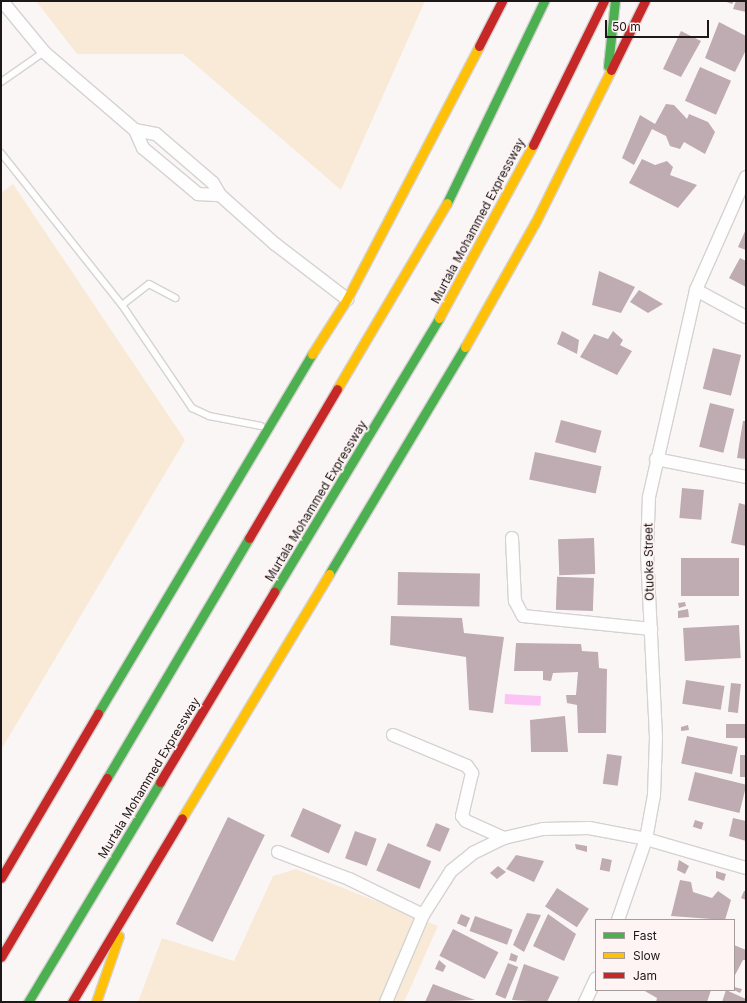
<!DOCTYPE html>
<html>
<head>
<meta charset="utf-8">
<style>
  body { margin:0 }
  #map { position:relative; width:747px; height:1003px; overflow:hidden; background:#fbf6f6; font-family:Inter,sans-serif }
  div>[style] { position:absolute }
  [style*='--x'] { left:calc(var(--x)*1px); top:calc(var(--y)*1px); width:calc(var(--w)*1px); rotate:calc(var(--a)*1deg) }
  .green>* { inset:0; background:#f8ead7 }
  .water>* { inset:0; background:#fcc3f5; transform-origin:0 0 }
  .building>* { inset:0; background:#bfabb2; transform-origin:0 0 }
  .roads { filter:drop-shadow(1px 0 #d6d2d2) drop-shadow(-1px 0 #d6d2d2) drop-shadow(0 1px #d6d2d2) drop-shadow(0 -1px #d6d2d2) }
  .lane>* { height:6px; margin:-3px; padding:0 3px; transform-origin:3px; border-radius:3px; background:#fefefe }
  .street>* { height:12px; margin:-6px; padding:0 6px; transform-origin:6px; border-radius:6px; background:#fefefe }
  .fast>* { height:9px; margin:-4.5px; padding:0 4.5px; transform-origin:4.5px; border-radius:4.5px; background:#4caf50 }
  .slow>* { height:9px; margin:-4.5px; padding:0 4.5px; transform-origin:4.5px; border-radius:4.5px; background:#ffc107 }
  .jam>* { height:9px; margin:-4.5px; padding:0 4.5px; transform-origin:4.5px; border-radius:4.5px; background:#c62828 }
  span { translate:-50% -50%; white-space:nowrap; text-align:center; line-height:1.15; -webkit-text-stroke:3.5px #fef4f3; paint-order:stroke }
  .street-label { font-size:12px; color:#1c1818 }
  .frame { position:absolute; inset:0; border:2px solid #1c1818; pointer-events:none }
  .legend { position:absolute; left:595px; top:919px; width:140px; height:72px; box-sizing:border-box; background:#fef4f3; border:1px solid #a49c9b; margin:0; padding:5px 7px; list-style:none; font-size:12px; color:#1c1818 }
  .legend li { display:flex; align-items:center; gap:8px; height:20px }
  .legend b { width:20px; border:1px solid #a49c9b }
  .scale { position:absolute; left:605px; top:20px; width:104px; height:18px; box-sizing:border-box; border:2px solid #1c1818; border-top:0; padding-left:5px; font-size:12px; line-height:14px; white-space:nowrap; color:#1c1818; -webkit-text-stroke:3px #fef4f3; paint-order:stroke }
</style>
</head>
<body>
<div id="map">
  <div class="green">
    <i style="clip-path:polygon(36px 1px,425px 1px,341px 190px,183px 54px,77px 54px)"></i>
    <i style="clip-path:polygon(13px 184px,185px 440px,1px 750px,1px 193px)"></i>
    <i style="clip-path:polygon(296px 869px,438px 926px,404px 1002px,138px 1002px,162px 938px,234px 961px,273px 876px)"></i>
  </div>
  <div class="water">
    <i style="left:505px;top:694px;width:36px;height:10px;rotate:3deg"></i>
  </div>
  <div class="building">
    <i style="clip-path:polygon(724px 1px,734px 1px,732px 4px)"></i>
    <i style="clip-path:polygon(736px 1px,746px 1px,746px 12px,733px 9px)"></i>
    <i style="clip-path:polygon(719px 22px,746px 36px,746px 50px,735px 72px,705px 58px)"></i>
    <i style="clip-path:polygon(681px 31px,701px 41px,681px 77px,663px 69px)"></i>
    <i style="left:700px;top:67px;width:34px;height:37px;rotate:24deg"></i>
    <i style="clip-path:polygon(666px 104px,674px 105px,687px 119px,689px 114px,708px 122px,715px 132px,705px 154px,684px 142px,680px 149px,670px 146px,666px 136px,652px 129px,634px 165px,622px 158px,640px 115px,655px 124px)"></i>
    <i style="clip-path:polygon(642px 159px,655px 165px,667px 161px,673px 167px,670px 175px,697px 185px,678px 208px,629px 183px)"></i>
    <i style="clip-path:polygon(746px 229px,746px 250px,738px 247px)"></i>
    <i style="clip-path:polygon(740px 258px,746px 261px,746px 287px,729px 278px)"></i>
    <i style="clip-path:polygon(599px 271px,635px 287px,621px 313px,592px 305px)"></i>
    <i style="clip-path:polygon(639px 290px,663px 304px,648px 313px,630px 302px)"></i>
    <i style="clip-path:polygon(562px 331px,579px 340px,577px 354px,557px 344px)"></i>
    <i style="clip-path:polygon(613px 331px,623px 340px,620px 345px,632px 351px,617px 375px,580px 357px,594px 334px,608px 339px)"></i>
    <i style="left:713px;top:348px;width:29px;height:42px;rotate:14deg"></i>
    <i style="left:710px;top:403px;width:25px;height:45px;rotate:14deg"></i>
    <i style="left:561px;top:420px;width:42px;height:23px;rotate:15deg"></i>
    <i style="clip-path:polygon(743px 421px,746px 421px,746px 459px,737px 458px)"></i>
    <i style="left:535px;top:452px;width:68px;height:28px;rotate:12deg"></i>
    <i style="left:682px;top:488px;width:22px;height:30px;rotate:5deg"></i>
    <i style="clip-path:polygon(739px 503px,746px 505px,746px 546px,731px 543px)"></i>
    <i style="left:594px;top:538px;width:36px;height:36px;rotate:88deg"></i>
    <i style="left:739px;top:558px;width:38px;height:58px;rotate:90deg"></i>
    <i style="left:398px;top:572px;width:82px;height:33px;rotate:1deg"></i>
    <i style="left:594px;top:578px;width:33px;height:37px;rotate:92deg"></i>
    <i style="clip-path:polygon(685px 602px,686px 606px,679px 608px,678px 603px)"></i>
    <i style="clip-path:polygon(688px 609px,689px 617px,678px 618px,678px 611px)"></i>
    <i style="clip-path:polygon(391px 616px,462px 618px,464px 633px,504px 637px,493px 713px,469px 710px,466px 657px,390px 645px)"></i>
    <i style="left:739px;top:625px;width:33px;height:56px;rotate:87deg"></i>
    <i style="clip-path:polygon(516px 643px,581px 644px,582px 651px,598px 652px,599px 668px,607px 669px,606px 733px,578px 733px,577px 705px,567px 703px,566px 695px,576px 695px,578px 672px,553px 673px,551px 681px,543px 680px,543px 671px,514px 671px)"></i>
    <i style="left:686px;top:680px;width:39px;height:24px;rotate:9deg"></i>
    <i style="left:731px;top:683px;width:10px;height:29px;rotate:6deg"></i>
    <i style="clip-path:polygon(565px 716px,568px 752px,531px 752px,530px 720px)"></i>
    <i style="left:746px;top:724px;width:14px;height:20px;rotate:90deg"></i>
    <i style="clip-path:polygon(688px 725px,689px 730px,681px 731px,681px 727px)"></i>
    <i style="left:687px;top:736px;width:52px;height:28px;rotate:12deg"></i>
    <i style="left:607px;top:754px;width:15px;height:30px;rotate:8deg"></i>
    <i style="left:740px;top:755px;width:6px;height:22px"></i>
    <i style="left:695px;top:772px;width:53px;height:29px;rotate:14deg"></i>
    <i style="left:303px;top:808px;width:42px;height:31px;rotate:24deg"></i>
    <i style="left:228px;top:817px;width:41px;height:119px;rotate:26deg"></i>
    <i style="clip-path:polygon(733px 818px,746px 821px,746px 841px,729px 836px)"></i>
    <i style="left:695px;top:820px;width:9px;height:7px;rotate:18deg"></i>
    <i style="left:436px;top:823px;width:15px;height:25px;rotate:23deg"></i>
    <i style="left:355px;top:831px;width:23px;height:29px;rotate:20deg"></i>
    <i style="left:388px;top:843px;width:47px;height:30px;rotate:23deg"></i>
    <i style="clip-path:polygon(575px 844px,587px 846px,587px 852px,576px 849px)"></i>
    <i style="clip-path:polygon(516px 855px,544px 861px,534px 882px,506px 869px)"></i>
    <i style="left:602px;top:858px;width:10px;height:12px;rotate:11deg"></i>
    <i style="clip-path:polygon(679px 860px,689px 866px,685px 874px,677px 870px)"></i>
    <i style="clip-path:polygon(498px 866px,506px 872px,497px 879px,490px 873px)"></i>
    <i style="clip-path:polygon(716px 871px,726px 874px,724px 881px,716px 878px)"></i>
    <i style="clip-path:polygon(680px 880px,691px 882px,693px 892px,712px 898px,718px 891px,731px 900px,725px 920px,671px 916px)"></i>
    <i style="left:557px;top:888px;width:38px;height:22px;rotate:33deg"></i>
    <i style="clip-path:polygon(744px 891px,746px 891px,746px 900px,741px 898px)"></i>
    <i style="clip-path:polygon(527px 913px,541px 915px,524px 952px,513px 945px)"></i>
    <i style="left:461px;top:914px;width:10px;height:10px;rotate:24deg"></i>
    <i style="clip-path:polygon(548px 914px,576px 934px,564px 961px,533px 946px)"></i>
    <i style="left:475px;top:916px;width:40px;height:16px;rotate:20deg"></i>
    <i style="left:453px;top:929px;width:51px;height:30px;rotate:27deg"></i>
    <i style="clip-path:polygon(734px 945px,746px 950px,746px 960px,743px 960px,734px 977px)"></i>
    <i style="clip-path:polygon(511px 953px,518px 956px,516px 962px,509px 960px)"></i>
    <i style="clip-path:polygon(439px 960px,446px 966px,443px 972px,435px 969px)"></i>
    <i style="left:508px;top:963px;width:11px;height:34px;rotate:22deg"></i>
    <i style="clip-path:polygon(524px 964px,559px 977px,547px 1002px,512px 1000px)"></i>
    <i style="clip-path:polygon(433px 984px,475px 1000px,425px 1002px)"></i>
    <i style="clip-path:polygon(734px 987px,742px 989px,740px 993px,734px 990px)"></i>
    <i style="clip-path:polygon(643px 990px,711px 990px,707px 1002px,656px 1002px,657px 998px)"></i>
    <i style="clip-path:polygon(726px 990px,746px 999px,746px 1002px,722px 1002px)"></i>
  </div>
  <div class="roads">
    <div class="lane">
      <i style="--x:1;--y:82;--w:52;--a:-34.9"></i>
      <i style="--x:1;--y:153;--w:194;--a:51.5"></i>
      <i style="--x:122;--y:305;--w:125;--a:55.8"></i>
      <i style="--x:192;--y:408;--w:19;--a:25"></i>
      <i style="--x:209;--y:416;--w:53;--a:10.9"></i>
      <i style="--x:122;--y:305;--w:34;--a:-38"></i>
      <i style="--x:149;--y:284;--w:30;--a:28"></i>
    </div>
    <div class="street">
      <i style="--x:2;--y:1;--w:66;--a:50.5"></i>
      <i style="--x:44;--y:52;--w:120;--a:40.6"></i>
      <i style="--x:135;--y:130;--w:20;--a:66"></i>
      <i style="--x:143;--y:148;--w:72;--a:39.9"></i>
      <i style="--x:198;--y:194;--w:22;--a:3"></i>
      <i style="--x:135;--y:130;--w:21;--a:11"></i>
      <i style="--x:156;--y:134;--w:75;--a:40.7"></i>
      <i style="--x:213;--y:183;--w:14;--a:60"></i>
      <i style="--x:220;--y:195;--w:74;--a:41.7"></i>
      <i style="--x:275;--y:244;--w:91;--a:37.4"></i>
      <i style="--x:746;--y:177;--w:124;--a:113.9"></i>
      <i style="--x:696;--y:290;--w:57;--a:28.4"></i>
      <i style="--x:656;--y:459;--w:92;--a:11.3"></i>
      <i style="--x:512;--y:538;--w:63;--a:87.3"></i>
      <i style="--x:515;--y:601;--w:17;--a:62"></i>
      <i style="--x:523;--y:616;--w:129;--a:5.8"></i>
      <i style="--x:393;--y:735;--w:80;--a:22.7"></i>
      <i style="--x:467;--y:766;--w:9;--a:54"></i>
      <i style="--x:472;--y:773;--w:44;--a:103.1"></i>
      <i style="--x:462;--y:816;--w:6;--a:51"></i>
      <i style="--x:466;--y:821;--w:42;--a:24.1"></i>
      <i style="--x:278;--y:852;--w:76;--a:20.8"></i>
      <i style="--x:349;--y:879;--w:82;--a:25.9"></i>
      <i style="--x:618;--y:920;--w:86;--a:-70.9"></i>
      <i style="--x:646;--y:839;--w:45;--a:-79.7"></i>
      <i style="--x:654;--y:795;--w:58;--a:-88"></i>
      <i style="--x:656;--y:737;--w:186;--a:-92.8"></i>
      <i style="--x:647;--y:551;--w:54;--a:-87.9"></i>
      <i style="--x:649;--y:497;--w:212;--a:-77.2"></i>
      <i style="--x:386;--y:1002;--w:95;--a:-67"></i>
      <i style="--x:423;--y:915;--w:52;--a:-57.5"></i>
      <i style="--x:451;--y:871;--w:28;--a:-39"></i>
      <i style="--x:473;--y:853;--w:34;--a:-26"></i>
      <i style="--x:504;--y:838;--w:40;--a:-13"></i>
      <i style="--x:543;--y:829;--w:46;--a:-1.2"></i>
      <i style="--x:589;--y:828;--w:58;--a:10.9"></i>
      <i style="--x:646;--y:839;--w:104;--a:16.2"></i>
      <i style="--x:585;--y:1002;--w:26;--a:-65"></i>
    </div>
    <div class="fast">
      <i style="--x:608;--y:66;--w:65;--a:-83.9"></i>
      <i style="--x:447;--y:203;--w:224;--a:-64.3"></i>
      <i style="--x:329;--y:574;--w:265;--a:-59.1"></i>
      <i style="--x:274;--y:592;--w:320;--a:-58.9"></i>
      <i style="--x:98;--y:713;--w:418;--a:-59.2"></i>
      <i style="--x:107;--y:778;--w:279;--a:-59.4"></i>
      <i style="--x:28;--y:1002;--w:257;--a:-59"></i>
    </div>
    <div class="slow">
      <i style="--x:439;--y:318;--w:197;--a:-61.5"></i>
      <i style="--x:465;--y:347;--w:142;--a:-60.6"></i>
      <i style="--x:535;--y:223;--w:171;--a:-63.6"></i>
      <i style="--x:312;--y:354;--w:65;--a:-57.5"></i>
      <i style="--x:347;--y:299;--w:285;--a:-62.4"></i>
      <i style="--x:337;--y:389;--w:216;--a:-59.4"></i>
      <i style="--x:182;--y:818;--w:285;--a:-58.9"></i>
      <i style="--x:96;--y:1002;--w:70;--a:-70.8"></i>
    </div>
    <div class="jam">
      <i style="--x:479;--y:46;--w:51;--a:-62.9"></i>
      <i style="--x:611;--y:70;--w:77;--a:-63.8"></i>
      <i style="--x:533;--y:145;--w:161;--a:-63.8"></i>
      <i style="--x:249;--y:538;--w:173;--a:-59.4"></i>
      <i style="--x:160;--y:782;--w:222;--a:-59"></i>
      <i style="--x:1;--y:878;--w:191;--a:-59.5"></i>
      <i style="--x:1;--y:957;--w:208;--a:-59.4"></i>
      <i style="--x:72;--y:1002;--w:214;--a:-59.1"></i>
    </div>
  </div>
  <div class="street-label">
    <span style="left:478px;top:221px;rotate:-62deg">Murtala Mohammed Expressway</span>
    <span style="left:316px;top:501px;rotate:-59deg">Murtala Mohammed Expressway</span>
    <span style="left:649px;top:562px;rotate:-91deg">Otuoke Street</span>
    <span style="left:149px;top:778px;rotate:-59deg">Murtala Mohammed Expressway</span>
  </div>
  <div class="frame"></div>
  <ul class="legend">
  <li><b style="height:5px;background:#4caf50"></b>Fast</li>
  <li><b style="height:5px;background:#ffc107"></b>Slow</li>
  <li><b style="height:5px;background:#c62828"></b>Jam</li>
  </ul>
  <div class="scale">50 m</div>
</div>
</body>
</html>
